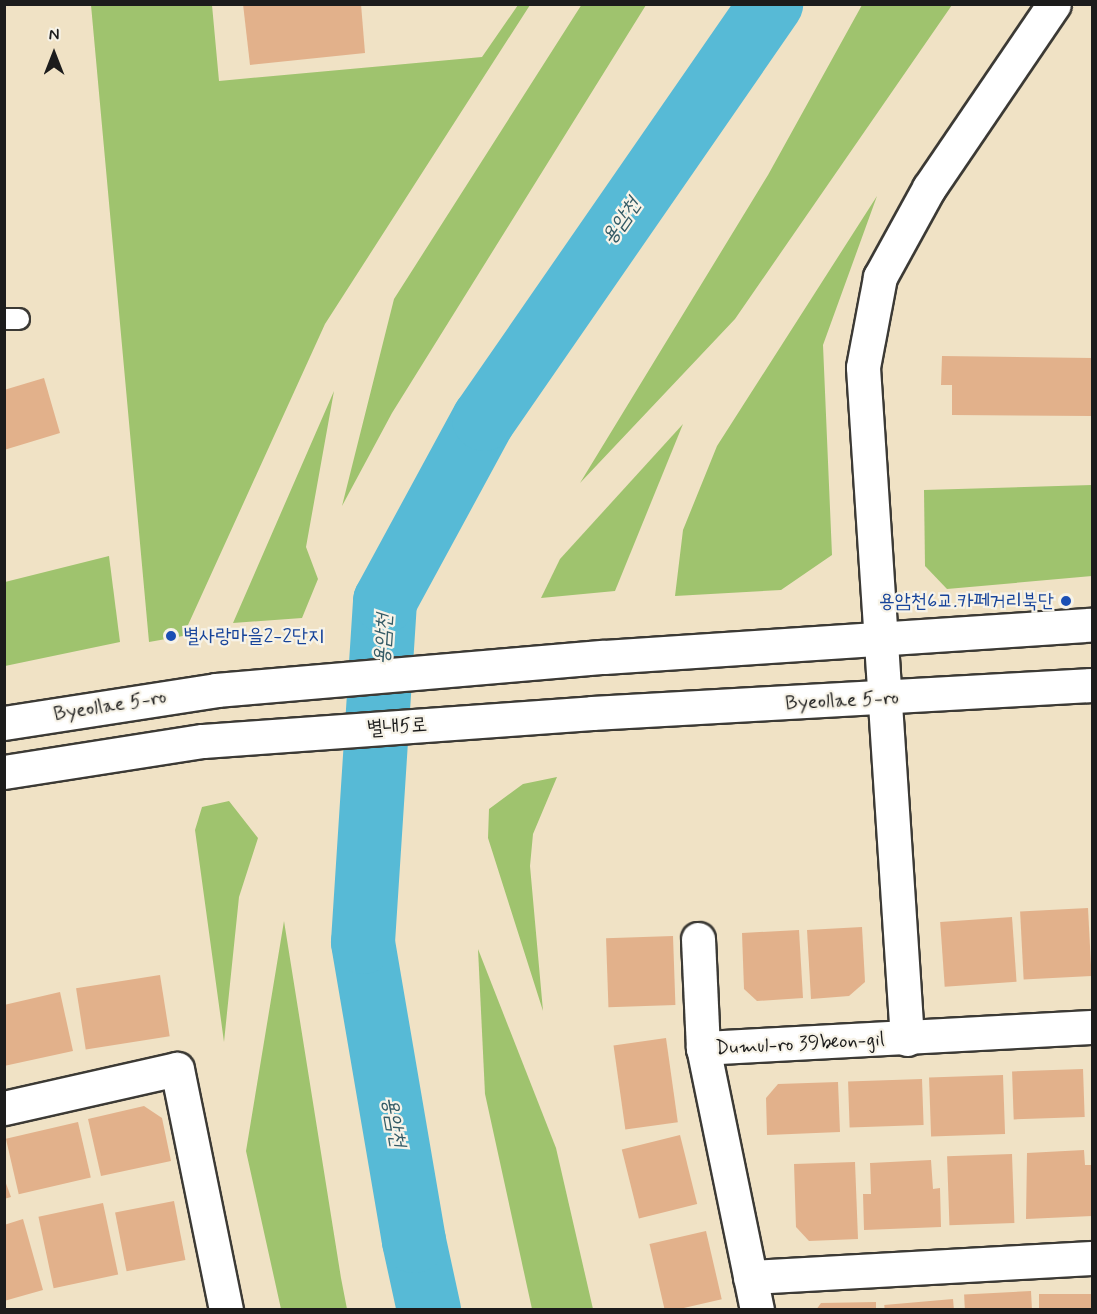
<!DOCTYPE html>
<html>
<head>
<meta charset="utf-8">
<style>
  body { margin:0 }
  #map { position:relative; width:1097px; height:1314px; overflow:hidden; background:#f0e2c5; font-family:Mynerve,"Poor Story",sans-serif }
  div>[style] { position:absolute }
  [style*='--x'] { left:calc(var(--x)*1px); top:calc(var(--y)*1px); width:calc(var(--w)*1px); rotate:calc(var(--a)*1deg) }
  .green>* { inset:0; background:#9fc36e }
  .river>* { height:64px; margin:-32px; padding:0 32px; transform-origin:32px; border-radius:32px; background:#57bad6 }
  .building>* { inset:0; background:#e2b18b; transform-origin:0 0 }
  .roads { filter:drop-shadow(2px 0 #3c3a35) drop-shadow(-2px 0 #3c3a35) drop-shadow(0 2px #3c3a35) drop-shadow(0 -2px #3c3a35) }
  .lane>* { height:20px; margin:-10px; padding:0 10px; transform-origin:10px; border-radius:10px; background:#fff }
  .street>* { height:33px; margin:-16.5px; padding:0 16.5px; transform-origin:16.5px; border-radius:16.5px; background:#fff }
  .secondary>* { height:33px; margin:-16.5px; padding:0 16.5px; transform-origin:16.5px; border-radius:16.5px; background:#fff }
  .dots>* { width:16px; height:16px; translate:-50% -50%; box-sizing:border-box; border:3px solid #f7f3e8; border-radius:50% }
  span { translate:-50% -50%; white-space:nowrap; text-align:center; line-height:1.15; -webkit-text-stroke:4.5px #f7f3e8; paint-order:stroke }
  .transit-label { font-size:20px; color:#164399 }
  .right { translate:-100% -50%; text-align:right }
  .left { translate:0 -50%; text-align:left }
  .street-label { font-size:20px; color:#1c1c1c }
  .water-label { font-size:21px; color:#345b66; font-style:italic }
  .frame { position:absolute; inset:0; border:6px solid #1c1c1c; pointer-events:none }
  .north { position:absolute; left:24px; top:24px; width:60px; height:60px; -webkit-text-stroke:4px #f7f3e8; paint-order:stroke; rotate:0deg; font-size:16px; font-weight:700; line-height:24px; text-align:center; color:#1c1c1c }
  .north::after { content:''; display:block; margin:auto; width:21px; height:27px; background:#1c1c1c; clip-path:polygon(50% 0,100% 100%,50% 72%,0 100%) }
</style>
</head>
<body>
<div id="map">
  <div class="green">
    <i style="clip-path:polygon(582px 4px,646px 5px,392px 413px,342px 506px,394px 299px)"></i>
    <i style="clip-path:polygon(91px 5px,212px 5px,219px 81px,482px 57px,518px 5px,530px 5px,325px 324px,183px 636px,149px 642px)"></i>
    <i style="clip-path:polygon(862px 5px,952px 5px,735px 319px,580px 483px,768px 175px)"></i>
    <i style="clip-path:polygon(877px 196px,823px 345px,832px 555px,781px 590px,675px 596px,683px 530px,717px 446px)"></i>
    <i style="clip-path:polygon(334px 391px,306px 547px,318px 579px,302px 618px,233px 623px)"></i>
    <i style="clip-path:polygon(683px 424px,615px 591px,541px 598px,560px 559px)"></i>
    <i style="clip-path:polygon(1092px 485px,1092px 576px,947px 589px,925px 566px,924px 490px)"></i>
    <i style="clip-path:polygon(109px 556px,120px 642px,5px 666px,5px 582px)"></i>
    <i style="clip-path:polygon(557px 777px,533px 834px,530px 866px,543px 1011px,488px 838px,489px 809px,523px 784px)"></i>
    <i style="clip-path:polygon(229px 801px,258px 838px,239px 897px,224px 1042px,195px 830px,202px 807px)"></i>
    <i style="clip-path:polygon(284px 921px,341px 1278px,347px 1309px,281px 1309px,246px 1151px)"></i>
    <i style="clip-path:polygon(478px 949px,556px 1148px,593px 1309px,532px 1309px,485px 1094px)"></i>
  </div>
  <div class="river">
    <i style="--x:429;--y:1310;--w:71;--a:-102.3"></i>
    <i style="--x:414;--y:1241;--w:303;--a:-99.7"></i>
    <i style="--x:363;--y:942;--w:342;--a:-86.3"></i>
    <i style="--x:385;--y:601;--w:207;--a:-61.5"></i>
    <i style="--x:484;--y:419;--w:505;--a:-55.33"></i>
  </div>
  <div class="building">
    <i style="clip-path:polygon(243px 4px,361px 4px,365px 53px,250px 65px)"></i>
    <i style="clip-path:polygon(942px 356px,1092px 358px,1092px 416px,952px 415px,952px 385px,941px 385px)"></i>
    <i style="clip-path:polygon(44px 378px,60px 433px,4px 450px,4px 390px)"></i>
    <i style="left:1088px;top:908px;width:68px;height:68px;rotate:87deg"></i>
    <i style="left:1012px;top:917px;width:65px;height:72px;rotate:86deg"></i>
    <i style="clip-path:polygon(862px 927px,865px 982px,849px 996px,811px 999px,807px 930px)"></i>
    <i style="clip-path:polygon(799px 930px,803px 998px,757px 1001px,744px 989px,742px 933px)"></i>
    <i style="left:673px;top:936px;width:69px;height:67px;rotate:88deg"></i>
    <i style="left:160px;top:975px;width:62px;height:85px;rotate:81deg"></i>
    <i style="clip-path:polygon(60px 992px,73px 1051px,4px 1066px,4px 1005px)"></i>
    <i style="left:666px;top:1038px;width:85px;height:53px;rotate:82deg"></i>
    <i style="left:1083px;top:1069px;width:48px;height:71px;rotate:88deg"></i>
    <i style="left:1003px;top:1075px;width:59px;height:74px;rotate:88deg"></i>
    <i style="left:922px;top:1079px;width:46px;height:74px;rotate:88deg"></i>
    <i style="clip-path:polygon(838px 1082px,840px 1132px,767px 1135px,766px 1098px,778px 1084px)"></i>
    <i style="clip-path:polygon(144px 1106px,162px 1118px,171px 1161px,101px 1176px,88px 1119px)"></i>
    <i style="left:78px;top:1122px;width:57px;height:74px;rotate:77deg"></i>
    <i style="left:680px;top:1135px;width:71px;height:60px;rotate:76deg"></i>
    <i style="clip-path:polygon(1084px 1150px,1085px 1165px,1092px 1165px,1092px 1216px,1026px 1219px,1027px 1153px)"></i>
    <i style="left:1012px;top:1154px;width:69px;height:65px;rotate:88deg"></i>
    <i style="clip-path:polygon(931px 1160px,933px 1189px,940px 1188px,941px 1227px,864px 1230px,863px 1194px,871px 1194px,870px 1163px)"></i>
    <i style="clip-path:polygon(855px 1162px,858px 1239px,809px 1241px,796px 1227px,794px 1164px)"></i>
    <i style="clip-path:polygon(4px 1178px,11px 1197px,4px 1199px)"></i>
    <i style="left:174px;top:1201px;width:60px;height:60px;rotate:79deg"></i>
    <i style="left:103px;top:1203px;width:73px;height:66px;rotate:78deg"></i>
    <i style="clip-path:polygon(23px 1219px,43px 1290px,4px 1301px,4px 1225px)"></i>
    <i style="left:706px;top:1231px;width:70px;height:58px;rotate:77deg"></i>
    <i style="left:1031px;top:1291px;width:19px;height:67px;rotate:87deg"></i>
    <i style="left:1092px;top:1294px;width:16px;height:53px;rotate:90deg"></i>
    <i style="left:953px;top:1299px;width:11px;height:69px;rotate:85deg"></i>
    <i style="clip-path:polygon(876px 1302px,876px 1310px,816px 1310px,821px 1303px)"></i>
  </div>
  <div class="roads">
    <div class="lane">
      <i style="--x:4;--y:319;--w:15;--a:0"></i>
    </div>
    <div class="street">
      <i style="--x:698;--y:939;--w:109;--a:87.4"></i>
      <i style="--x:907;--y:1039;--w:673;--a:-93.75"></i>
      <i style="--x:863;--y:367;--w:92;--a:-79.3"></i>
      <i style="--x:880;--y:277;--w:102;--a:-61.2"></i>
      <i style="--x:929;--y:188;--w:222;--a:-55.8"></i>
      <i style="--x:4;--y:1108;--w:177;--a:-12.7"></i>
      <i style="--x:177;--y:1069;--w:246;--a:78.5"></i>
      <i style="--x:750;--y:1277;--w:343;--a:-3.2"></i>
      <i style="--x:757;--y:1310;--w:268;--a:-101.6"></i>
      <i style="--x:703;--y:1048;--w:390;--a:-3.1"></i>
    </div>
    <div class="secondary">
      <i style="--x:4;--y:723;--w:215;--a:-8.8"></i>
      <i style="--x:216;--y:690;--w:389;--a:-4.9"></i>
      <i style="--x:604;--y:657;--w:489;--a:-3.8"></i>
      <i style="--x:4;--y:772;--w:201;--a:-8.9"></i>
      <i style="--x:203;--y:741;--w:390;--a:-4.1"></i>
      <i style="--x:592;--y:713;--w:501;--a:-3.21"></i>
    </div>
  </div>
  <div class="dots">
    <i style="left:1066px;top:601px;background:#1a4fb4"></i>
    <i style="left:171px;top:636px;background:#1a4fb4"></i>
  </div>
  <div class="transit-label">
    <span class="right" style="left:1054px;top:601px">용암천6교.카페거리북단</span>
    <span class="left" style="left:183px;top:636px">별사랑마을2-2단지</span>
  </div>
  <div class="street-label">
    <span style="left:842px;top:701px;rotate:-3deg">Byeollae 5-ro</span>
    <span style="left:110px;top:706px;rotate:-9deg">Byeollae 5-ro</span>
    <span style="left:397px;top:727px;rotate:-4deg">별내5로</span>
    <span style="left:800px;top:1044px;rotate:-3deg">Dumul-ro 39beon-gil</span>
  </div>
  <div class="water-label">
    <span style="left:621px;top:221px;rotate:-55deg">용암천</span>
    <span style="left:383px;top:639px;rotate:-86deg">용암천</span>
    <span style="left:394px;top:1122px;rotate:80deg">용암천</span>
  </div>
  <div class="frame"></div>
  <div class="north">N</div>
</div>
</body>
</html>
